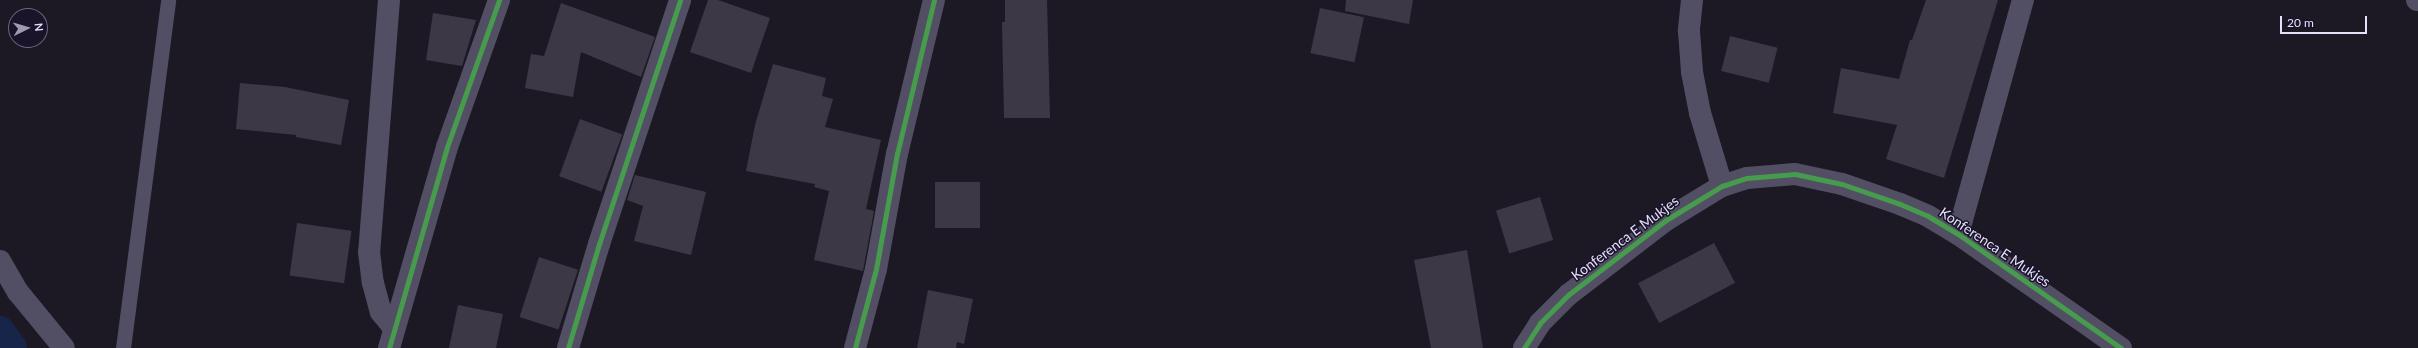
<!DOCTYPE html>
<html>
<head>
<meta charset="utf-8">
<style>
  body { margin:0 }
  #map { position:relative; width:2418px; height:348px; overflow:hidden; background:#1c1925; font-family:Lato,sans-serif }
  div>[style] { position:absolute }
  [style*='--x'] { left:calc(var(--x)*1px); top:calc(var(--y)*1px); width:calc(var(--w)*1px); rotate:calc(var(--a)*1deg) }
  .canal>* { height:30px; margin:-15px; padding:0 15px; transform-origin:15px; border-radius:15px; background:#162549 }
  .building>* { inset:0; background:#3c3846; transform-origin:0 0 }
  .lane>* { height:15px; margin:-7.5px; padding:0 7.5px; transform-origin:7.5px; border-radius:7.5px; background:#524f64 }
  .street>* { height:22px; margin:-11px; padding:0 11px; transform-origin:11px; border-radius:11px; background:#524f64 }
  .cycleway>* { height:5px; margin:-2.5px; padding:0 2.5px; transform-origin:2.5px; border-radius:2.5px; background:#469c4c }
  span { translate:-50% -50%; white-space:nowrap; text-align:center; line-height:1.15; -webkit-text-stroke:3px #1a142a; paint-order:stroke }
  .street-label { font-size:14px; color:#e6e0fc }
  .north { position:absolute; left:8px; top:8px; width:40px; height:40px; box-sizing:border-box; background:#1a142a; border:1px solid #6c667e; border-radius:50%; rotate:85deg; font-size:11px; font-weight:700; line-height:16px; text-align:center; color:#e6e0fc }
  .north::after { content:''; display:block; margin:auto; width:14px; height:18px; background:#9f9ab1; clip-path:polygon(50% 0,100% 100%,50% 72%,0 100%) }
  .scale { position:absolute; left:2280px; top:16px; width:87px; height:18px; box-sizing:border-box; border:2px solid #e6e0fc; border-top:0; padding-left:5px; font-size:12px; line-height:14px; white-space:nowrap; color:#e6e0fc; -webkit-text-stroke:3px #1a142a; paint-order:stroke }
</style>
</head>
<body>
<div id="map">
  <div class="canal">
    <i style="--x:0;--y:331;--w:21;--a:55"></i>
  </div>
  <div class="building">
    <i style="clip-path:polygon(708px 0,718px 0,770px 18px,751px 73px,690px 52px)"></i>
    <i style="clip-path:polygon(1005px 0,1047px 0,1050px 118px,1004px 118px,1002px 22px,1005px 22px)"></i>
    <i style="clip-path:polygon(1346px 0,1413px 0,1409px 24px,1345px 11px)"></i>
    <i style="clip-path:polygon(1926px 0,1998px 0,1944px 178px,1886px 159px,1897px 125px,1833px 113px,1841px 68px,1899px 79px,1910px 40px,1912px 40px)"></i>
    <i style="clip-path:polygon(561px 3px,655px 37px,641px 77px,581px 52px,573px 97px,525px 88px,531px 54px,544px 56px)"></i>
    <i style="left:1320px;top:8px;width:45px;height:46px;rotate:12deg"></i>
    <i style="clip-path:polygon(433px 13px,476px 20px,462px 66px,426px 60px)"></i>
    <i style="left:1730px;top:36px;width:49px;height:36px;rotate:14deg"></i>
    <i style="clip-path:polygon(773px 64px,826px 78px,822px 96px,833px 99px,825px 127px,881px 140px,866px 209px,874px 211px,863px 271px,814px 260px,829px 191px,814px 187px,815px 184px,746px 171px,755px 125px)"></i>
    <i style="clip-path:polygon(240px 83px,285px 87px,349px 100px,341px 145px,296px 137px,296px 135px,236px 129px)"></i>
    <i style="left:580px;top:119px;width:45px;height:61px;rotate:20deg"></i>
    <i style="clip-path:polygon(635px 175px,706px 192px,691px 255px,634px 241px,643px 206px,627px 200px)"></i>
    <i style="left:935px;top:182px;width:45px;height:46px"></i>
    <i style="left:1540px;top:197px;width:45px;height:46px;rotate:73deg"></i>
    <i style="left:297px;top:223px;width:55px;height:53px;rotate:8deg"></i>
    <i style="left:1714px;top:243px;width:45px;height:86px;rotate:62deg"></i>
    <i style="clip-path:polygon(1467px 250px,1483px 348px,1431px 348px,1414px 260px)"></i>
    <i style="left:539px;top:257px;width:41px;height:63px;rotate:18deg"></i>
    <i style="clip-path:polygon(928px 290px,973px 299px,964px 344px,957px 342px,956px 348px,917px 348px)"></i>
    <i style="clip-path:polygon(458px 305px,503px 314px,496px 348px,449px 348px)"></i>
  </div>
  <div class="lane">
    <i style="--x:123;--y:348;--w:351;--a:-82.6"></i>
  </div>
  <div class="street">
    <i style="--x:389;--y:0;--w:253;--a:94.5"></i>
    <i style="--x:369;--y:252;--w:31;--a:83"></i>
    <i style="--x:373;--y:283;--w:30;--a:75"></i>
    <i style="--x:381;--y:312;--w:21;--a:51"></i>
    <i style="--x:1692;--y:0;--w:31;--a:96"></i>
    <i style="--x:1689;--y:31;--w:41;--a:85.8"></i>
    <i style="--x:1692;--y:72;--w:42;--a:79"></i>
    <i style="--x:1700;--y:113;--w:76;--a:73.2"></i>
    <i style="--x:2417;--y:0;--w:1;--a:0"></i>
    <i style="--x:1958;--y:234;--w:243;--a:-74.5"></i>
    <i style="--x:0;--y:261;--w:36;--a:60"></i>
    <i style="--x:18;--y:292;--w:72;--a:50.6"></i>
    <i style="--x:389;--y:348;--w:209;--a:-73.9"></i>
    <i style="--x:447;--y:147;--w:156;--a:-70.5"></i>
    <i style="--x:568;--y:348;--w:109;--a:-73.4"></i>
    <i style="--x:599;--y:244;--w:257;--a:-71.6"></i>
    <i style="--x:855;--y:348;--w:82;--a:-75.1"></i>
    <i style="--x:876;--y:269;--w:117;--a:-79.7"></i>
    <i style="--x:897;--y:154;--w:158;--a:-76.5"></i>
    <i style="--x:1524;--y:348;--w:30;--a:-57"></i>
    <i style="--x:1540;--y:323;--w:40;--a:-45"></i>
    <i style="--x:1568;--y:295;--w:123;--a:-37.4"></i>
    <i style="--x:1666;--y:220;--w:66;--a:-31.3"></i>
    <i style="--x:1722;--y:186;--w:26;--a:-18"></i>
    <i style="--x:1747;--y:178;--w:48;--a:-4.8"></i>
    <i style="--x:1795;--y:174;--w:48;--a:12"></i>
    <i style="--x:1842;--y:184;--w:61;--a:19"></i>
    <i style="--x:1900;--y:204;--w:30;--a:23"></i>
    <i style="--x:1928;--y:216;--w:35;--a:31"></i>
    <i style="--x:1958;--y:234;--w:199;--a:35"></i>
  </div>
  <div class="cycleway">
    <i style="--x:389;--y:348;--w:209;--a:-73.9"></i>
    <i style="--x:447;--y:147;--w:156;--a:-70.5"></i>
    <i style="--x:568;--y:348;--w:109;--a:-73.4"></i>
    <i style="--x:599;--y:244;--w:257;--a:-71.6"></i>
    <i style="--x:855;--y:348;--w:82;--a:-75.1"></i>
    <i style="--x:876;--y:269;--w:117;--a:-79.7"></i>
    <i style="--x:897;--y:154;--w:158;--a:-76.5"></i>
    <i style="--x:1524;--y:348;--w:30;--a:-57"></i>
    <i style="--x:1540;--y:323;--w:40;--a:-45"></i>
    <i style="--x:1568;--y:295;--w:123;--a:-37.4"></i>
    <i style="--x:1666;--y:220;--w:66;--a:-31.3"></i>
    <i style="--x:1722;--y:186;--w:26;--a:-18"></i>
    <i style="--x:1747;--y:178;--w:48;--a:-4.8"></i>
    <i style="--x:1795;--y:174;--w:48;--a:12"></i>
    <i style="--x:1842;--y:184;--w:61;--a:19"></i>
    <i style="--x:1900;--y:204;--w:30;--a:23"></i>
    <i style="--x:1928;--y:216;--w:35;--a:31"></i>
    <i style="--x:1958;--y:234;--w:199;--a:35"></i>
  </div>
  <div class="street-label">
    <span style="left:1625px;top:238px;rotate:-37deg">Konferenca E Mukjes</span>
    <span style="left:1995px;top:247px;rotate:34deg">Konferenca E Mukjes</span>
  </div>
  <div class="north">N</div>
  <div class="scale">20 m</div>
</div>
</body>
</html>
